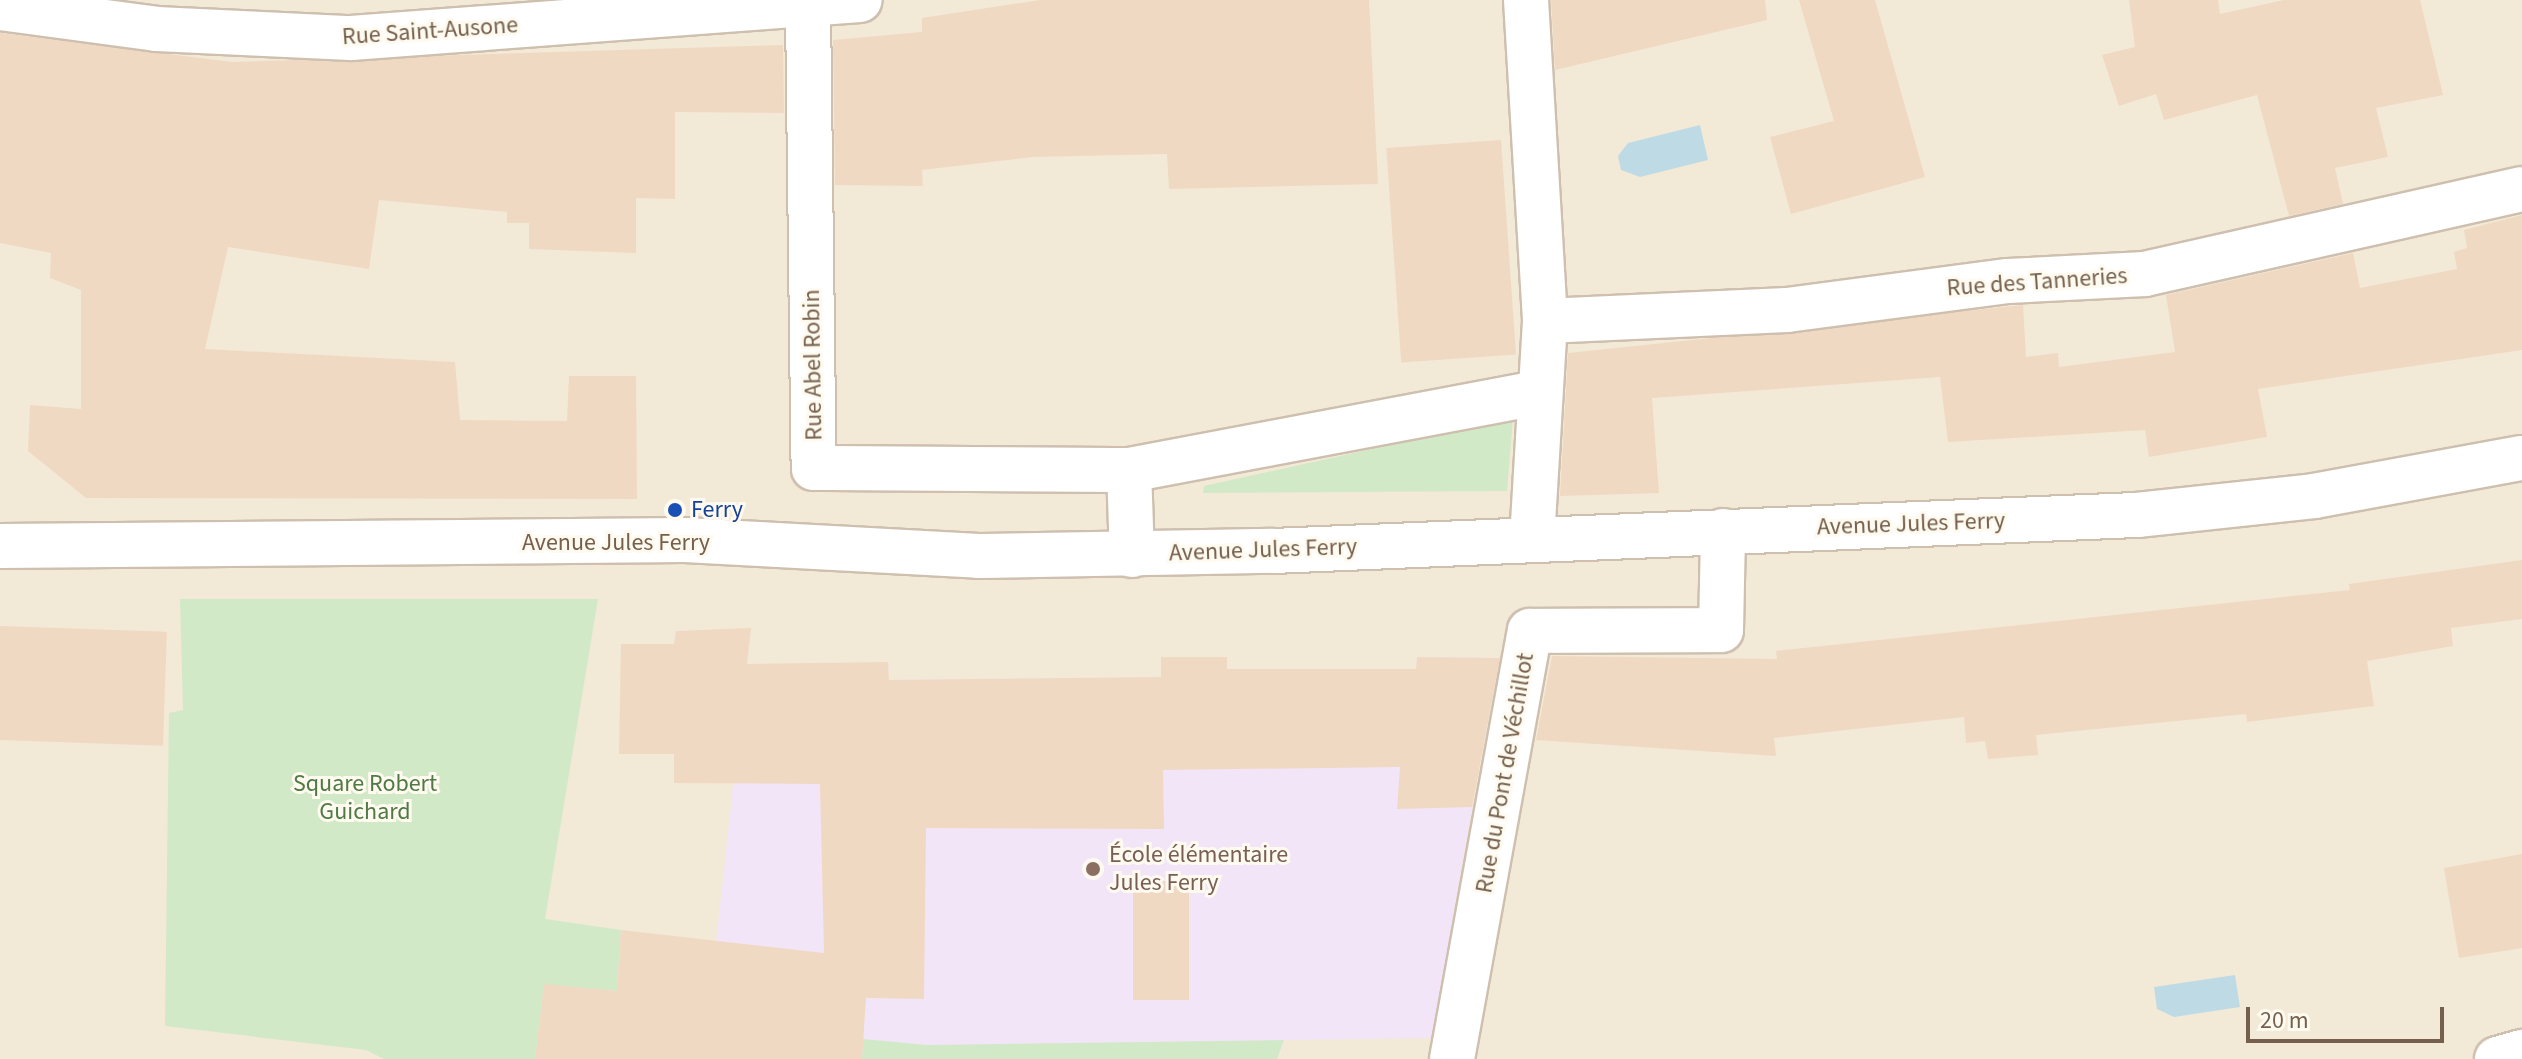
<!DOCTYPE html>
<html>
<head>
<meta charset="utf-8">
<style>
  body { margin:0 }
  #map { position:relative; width:2522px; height:1059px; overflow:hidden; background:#fcf6e9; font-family:"Source Sans 3",sans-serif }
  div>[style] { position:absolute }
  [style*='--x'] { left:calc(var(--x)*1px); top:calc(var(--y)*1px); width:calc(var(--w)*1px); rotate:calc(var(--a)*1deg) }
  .residential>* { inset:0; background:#f3e9d7; transform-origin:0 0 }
  .education>* { inset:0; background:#f3e5f8 }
  .green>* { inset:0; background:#d1e9c7 }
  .water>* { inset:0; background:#bedbe5 }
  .building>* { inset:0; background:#f0d9c2; transform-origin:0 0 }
  .roads { filter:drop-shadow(2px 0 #cebfaf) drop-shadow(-2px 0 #cebfaf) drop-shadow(0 2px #cebfaf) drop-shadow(0 -2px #cebfaf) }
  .minor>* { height:44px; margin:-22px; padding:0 22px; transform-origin:22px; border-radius:22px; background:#fff }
  .tertiary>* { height:44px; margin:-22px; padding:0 22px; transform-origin:22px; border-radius:22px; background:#fff }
  .dots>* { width:22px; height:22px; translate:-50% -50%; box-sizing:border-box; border:4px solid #fefaef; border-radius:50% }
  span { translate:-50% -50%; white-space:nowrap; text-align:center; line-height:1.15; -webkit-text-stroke:6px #fefaef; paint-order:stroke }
  .street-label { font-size:24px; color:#75604d }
  .transit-label { font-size:24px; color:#164399 }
  .left { translate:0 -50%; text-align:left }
  .park-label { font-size:24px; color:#4f7a45 }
  .education-label { font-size:24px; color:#785e54 }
  .scale { position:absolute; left:2246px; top:1007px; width:198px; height:36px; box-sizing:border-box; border:4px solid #75604d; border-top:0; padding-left:10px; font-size:24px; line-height:28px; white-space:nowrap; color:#75604d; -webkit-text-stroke:6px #fefaef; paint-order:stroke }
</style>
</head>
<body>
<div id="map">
  <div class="residential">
    <i style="left:0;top:0;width:2522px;height:1059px"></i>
  </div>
  <div class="education">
    <i style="clip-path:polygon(1161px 657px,1227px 657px,1228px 669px,1416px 669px,1417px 657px,1498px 658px,1432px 1038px,1285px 1040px,1277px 1059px,535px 1059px,544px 984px,621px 930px,716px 943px,746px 667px,888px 662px,889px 680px,1161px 677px)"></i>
  </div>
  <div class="green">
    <i style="clip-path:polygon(1513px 418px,1507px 491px,1203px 493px,1204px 486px)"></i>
    <i style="clip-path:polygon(180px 599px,598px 599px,545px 919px,621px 930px,617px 991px,544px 985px,535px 1059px,384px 1059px,366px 1050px,165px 1026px,169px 713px,183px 710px)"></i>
    <i style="clip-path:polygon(863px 1039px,927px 1045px,1284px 1040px,1277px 1059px,862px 1059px)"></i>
  </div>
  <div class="water">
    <i style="clip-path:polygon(1700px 125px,1708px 160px,1640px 177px,1621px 170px,1618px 156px,1628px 143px)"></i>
    <i style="clip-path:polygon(2235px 975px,2240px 1007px,2174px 1017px,2157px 1009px,2154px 987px)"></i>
  </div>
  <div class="building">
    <i style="clip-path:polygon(1040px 0,1369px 0,1378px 184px,1169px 189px,1167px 154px,1033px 157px,922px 170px,923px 186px,835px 185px,833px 40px,922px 32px,922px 18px)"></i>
    <i style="clip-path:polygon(1551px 0,1765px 0,1767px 20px,1555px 70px)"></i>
    <i style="clip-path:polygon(1799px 0,1875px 0,1925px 177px,1791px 214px,1770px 137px,1834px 121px)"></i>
    <i style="clip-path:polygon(2129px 0,2218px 0,2220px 14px,2284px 0,2420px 0,2443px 95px,2376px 108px,2388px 157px,2335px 168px,2343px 204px,2289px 216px,2257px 95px,2164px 120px,2156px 94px,2119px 106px,2102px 55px,2135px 47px)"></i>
    <i style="clip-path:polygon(0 33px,232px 62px,783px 45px,784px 113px,675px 112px,675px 199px,636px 198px,636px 253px,529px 249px,529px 223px,507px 223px,507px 212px,379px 200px,369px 269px,228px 247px,205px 349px,455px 362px,460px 420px,567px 421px,569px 376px,636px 376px,637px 499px,86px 498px,28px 451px,30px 405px,81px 409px,81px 290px,50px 278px,51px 253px,0 243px)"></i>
    <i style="left:1501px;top:140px;width:215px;height:115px;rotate:86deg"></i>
    <i style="clip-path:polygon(2522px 215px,2522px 350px,2258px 389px,2267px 437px,2149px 457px,2145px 430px,1948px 442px,1940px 377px,1652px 398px,1659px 493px,1560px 496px,1568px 353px,2023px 305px,2026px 357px,2058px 353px,2059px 367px,2175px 352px,2166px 295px,2353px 253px,2360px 288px,2457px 269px,2454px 252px,2467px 248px,2464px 230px)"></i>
    <i style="clip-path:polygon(2522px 560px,2522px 619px,2451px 628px,2453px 646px,2367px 661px,2374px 706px,2247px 722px,2246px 714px,2036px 735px,2038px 755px,1988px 759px,1985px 741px,1966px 743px,1964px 717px,1774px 738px,1776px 756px,1536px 740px,1552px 656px,1777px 659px,1776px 651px,2350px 590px,2349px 584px)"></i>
    <i style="left:0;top:626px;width:167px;height:114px;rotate:2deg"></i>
    <i style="clip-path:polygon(751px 628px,747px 664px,888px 662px,889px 680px,1161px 677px,1161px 657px,1227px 657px,1227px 669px,1416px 669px,1417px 657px,1500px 658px,1472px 807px,1397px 809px,1400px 767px,1163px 770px,1164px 829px,926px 828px,924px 999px,866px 998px,862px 1059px,535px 1059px,544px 984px,617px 991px,621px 930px,824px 953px,820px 784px,674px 783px,674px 754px,619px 754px,621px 644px,674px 644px,676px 631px)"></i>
    <i style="clip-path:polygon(2522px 854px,2522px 948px,2459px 958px,2444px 868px)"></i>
    <i style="left:1133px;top:881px;width:56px;height:119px"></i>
  </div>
  <div class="roads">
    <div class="minor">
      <i style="--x:1526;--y:0;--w:322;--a:86.6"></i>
      <i style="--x:1545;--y:321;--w:217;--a:93.4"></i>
      <i style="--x:808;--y:7;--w:461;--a:89.3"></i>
      <i style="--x:814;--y:468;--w:315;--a:0.4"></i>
      <i style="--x:1129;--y:470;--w:85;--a:88"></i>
      <i style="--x:0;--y:8;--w:158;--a:7.6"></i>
      <i style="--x:157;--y:29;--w:194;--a:2.7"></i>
      <i style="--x:351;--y:38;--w:510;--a:-4.27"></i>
      <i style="--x:1545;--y:321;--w:242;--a:-2.6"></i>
      <i style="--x:1787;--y:310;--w:223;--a:-7.5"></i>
      <i style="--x:2008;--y:281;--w:137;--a:-2.9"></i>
      <i style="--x:2145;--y:274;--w:386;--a:-12.7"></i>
      <i style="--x:1129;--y:470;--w:414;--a:-10.7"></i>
      <i style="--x:1452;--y:1059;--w:435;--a:-79.7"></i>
      <i style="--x:1530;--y:631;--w:191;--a:-0.3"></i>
      <i style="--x:1721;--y:630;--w:99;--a:-88.8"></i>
      <i style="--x:2497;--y:1059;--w:26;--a:-16"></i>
    </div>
    <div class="tertiary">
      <i style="--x:0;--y:546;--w:685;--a:-0.5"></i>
      <i style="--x:685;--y:540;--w:294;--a:3.1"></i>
      <i style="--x:979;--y:556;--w:294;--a:-1"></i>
      <i style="--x:1273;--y:551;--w:865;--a:-2.39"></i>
      <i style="--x:2137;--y:515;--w:178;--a:-6.1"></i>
      <i style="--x:2314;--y:496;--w:211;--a:-10.4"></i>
    </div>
  </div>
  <div class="dots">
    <i style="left:675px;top:510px;background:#1a4fb4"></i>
    <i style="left:1093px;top:869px;background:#8d6e63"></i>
  </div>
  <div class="street-label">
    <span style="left:430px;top:31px;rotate:-4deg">Rue Saint-Ausone</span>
    <span style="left:2037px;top:282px;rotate:-4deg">Rue des Tanneries</span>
    <span style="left:813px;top:365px;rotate:-91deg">Rue Abel Robin</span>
    <span style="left:1911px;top:524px;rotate:-2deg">Avenue Jules Ferry</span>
    <span style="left:616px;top:543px">Avenue Jules Ferry</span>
    <span style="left:1263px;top:550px;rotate:-2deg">Avenue Jules Ferry</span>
    <span style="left:1505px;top:773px;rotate:-80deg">Rue du Pont de Véchillot</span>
  </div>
  <div class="transit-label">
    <span class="left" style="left:691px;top:510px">Ferry</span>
  </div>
  <div class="park-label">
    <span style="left:365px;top:798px">Square Robert<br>Guichard</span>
  </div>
  <div class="education-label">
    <span class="left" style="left:1109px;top:869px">École élémentaire<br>Jules Ferry</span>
  </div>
  <div class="scale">20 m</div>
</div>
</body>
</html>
